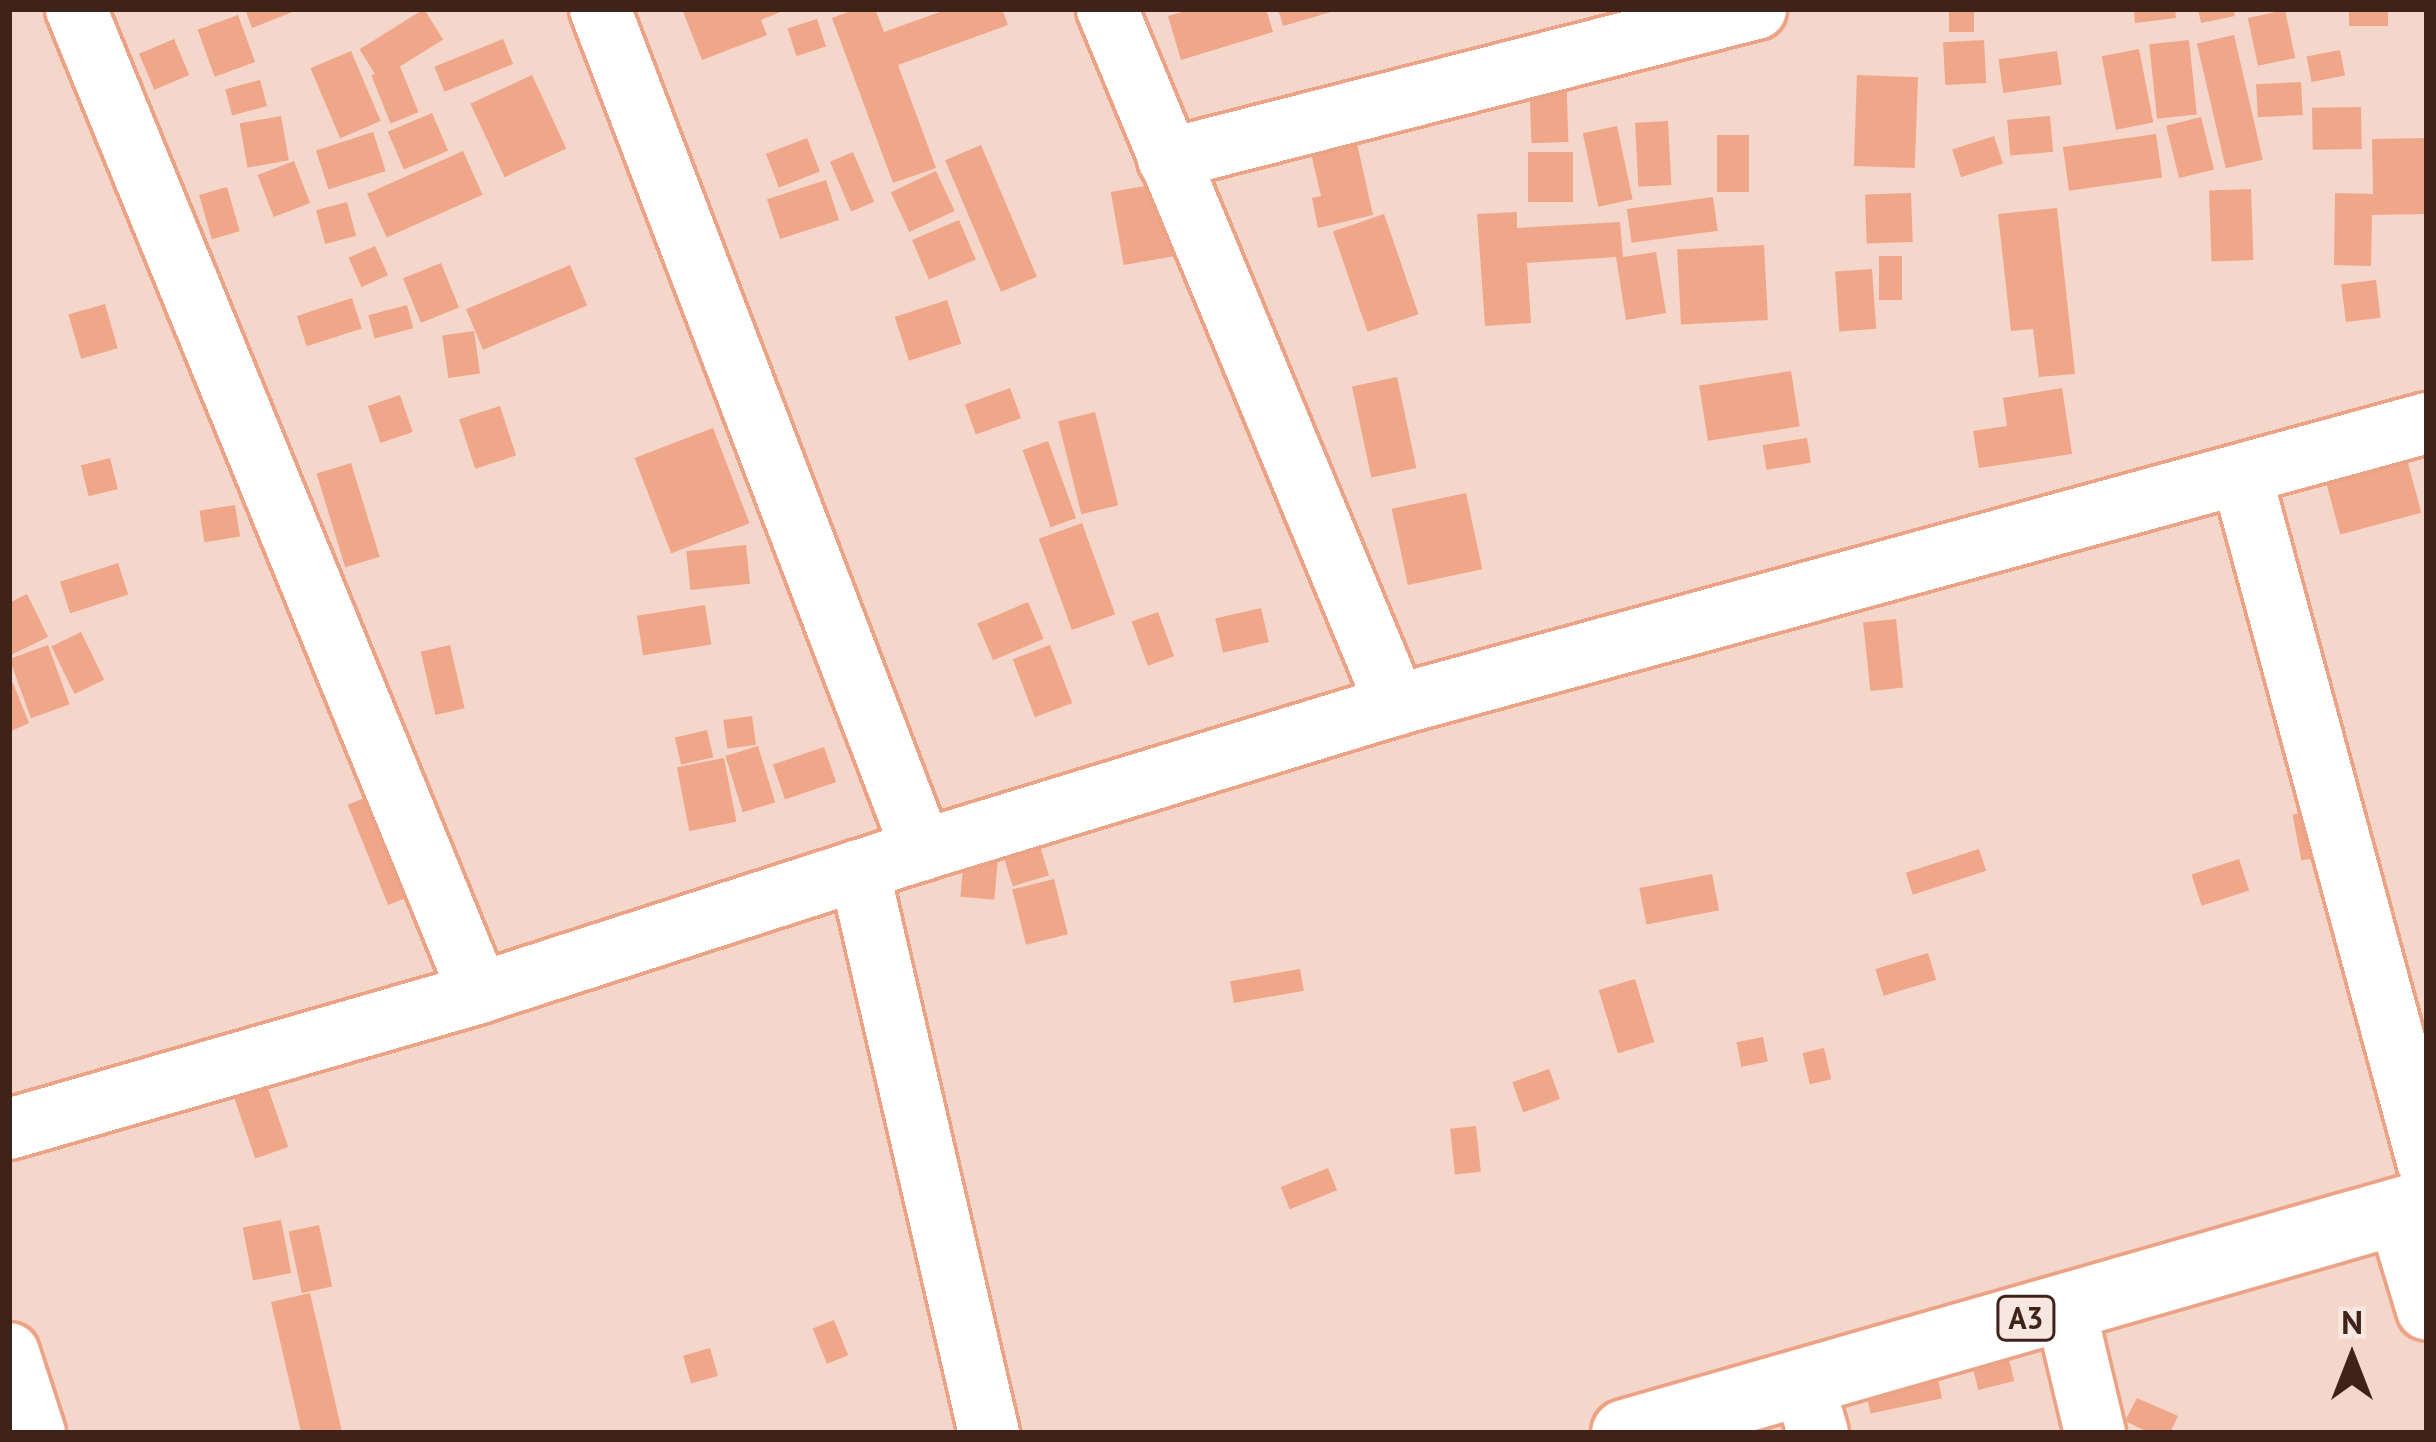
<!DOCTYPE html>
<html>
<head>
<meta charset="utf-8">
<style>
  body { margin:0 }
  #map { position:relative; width:2436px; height:1442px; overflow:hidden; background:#f5d6ca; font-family:"PT Sans",sans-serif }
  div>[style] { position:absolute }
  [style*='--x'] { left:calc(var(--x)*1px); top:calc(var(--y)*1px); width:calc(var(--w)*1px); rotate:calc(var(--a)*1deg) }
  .building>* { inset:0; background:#f0a689; transform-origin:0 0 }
  .roads { filter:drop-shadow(3px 0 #eca285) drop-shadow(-3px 0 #eca285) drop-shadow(0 3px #eca285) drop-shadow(0 -3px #eca285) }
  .minor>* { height:60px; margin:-30px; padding:0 30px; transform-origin:30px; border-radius:30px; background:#fff }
  .highway>* { height:66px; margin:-33px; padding:0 33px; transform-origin:33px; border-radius:33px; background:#fff }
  span { translate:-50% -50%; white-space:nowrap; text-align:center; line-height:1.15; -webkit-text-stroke:9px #f7e7e1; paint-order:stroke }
  .shield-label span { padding:3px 9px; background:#f7e7e1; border:3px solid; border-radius:9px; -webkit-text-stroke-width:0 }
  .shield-label { font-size:30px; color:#402318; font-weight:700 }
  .frame { position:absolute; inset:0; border:12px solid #402318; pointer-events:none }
  .north { position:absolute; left:2292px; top:1298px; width:120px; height:120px; -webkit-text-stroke:9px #f7e7e1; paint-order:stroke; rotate:0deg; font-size:33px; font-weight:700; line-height:48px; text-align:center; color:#402318 }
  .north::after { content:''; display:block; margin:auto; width:42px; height:54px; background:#402318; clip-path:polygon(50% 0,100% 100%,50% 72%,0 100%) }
</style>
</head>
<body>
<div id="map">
  <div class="building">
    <i style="clip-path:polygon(245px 9px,300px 9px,252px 28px)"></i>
    <i style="left:424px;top:9px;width:36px;height:76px;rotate:58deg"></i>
    <i style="clip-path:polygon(682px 9px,788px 9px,761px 20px,767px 35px,702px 60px)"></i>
    <i style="clip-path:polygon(856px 9px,875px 9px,884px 32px,948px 9px,1002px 9px,1008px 25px,898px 65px,936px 168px,893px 183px,832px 18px)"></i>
    <i style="clip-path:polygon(1192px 9px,1266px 9px,1273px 32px,1181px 60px,1168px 16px)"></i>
    <i style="clip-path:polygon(1278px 9px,1338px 9px,1338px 10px,1283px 26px)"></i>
    <i style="left:1949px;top:9px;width:25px;height:23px"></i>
    <i style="clip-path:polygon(2134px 9px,2175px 9px,2176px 18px,2135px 23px)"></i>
    <i style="clip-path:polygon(2198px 9px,2233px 9px,2235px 16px,2201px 23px)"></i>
    <i style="left:2349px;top:9px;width:39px;height:17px"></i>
    <i style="left:2285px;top:10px;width:49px;height:38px;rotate:78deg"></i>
    <i style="left:238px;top:15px;width:50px;height:43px;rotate:70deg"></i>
    <i style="left:817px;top:19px;width:29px;height:31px;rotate:72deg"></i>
    <i style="left:2234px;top:35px;width:128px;height:38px;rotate:77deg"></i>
    <i style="left:174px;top:39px;width:39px;height:38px;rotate:67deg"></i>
    <i style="left:503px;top:39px;width:27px;height:74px;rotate:68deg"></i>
    <i style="left:1984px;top:40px;width:43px;height:41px;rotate:87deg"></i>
    <i style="left:2189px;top:40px;width:75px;height:40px;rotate:84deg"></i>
    <i style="left:2139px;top:49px;width:75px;height:38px;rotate:79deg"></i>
    <i style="left:2340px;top:50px;width:26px;height:34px;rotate:79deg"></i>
    <i style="left:351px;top:51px;width:76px;height:44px;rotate:67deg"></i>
    <i style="left:2057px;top:51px;width:34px;height:59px;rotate:82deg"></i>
    <i style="left:399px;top:64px;width:52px;height:30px;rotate:68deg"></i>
    <i style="left:1566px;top:72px;width:70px;height:37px;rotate:88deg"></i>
    <i style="left:532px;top:75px;width:81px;height:68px;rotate:65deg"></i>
    <i style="left:1857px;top:75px;width:61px;height:91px;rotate:2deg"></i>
    <i style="left:260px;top:80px;width:27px;height:36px;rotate:75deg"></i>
    <i style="left:2301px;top:82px;width:33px;height:45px;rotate:87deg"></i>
    <i style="left:2361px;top:107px;width:42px;height:49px;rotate:89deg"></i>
    <i style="left:432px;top:113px;width:41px;height:48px;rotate:67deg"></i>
    <i style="left:281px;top:116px;width:45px;height:42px;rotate:80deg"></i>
    <i style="left:2050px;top:116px;width:36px;height:43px;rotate:85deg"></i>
    <i style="left:2201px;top:117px;width:54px;height:36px;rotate:76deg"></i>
    <i style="clip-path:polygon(1352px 121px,1373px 215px,1318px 228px,1312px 198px,1321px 196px,1306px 132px)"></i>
    <i style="left:1668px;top:121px;width:64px;height:33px;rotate:87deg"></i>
    <i style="left:1617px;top:126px;width:75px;height:35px;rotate:78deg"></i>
    <i style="left:373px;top:132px;width:41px;height:60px;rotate:72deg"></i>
    <i style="left:2156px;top:134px;width:44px;height:94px;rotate:82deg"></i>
    <i style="left:1717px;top:135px;width:32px;height:57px"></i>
    <i style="left:1994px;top:136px;width:29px;height:44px;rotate:72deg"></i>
    <i style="left:807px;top:138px;width:36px;height:44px;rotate:69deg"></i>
    <i style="clip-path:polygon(2427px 138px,2427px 214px,2372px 215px,2371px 266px,2334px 265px,2335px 193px,2373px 194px,2372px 139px)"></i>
    <i style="left:981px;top:145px;width:143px;height:39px;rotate:67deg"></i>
    <i style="left:463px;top:151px;width:48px;height:105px;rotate:66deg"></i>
    <i style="left:853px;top:152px;width:54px;height:25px;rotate:67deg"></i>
    <i style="left:1528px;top:152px;width:45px;height:50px"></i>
    <i style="left:294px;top:161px;width:45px;height:39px;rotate:69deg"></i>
    <i style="left:936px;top:171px;width:44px;height:50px;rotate:65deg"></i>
    <i style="left:826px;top:180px;width:42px;height:62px;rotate:72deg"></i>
    <i style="left:1162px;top:183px;width:74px;height:52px;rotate:80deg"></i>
    <i style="left:227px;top:187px;width:46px;height:29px;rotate:74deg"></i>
    <i style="left:2251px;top:189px;width:71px;height:42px;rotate:88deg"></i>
    <i style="left:1911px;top:193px;width:49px;height:46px;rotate:88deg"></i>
    <i style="left:1713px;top:197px;width:34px;height:87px;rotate:82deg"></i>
    <i style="left:347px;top:202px;width:35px;height:32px;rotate:75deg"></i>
    <i style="clip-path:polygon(2057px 208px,2075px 374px,2039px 377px,2033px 329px,2011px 331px,1998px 214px)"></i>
    <i style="clip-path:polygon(1517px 212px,1517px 228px,1620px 222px,1623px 257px,1656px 252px,1666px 313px,1626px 320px,1616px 257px,1527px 263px,1531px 323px,1485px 326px,1477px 214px)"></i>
    <i style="left:1384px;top:214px;width:106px;height:54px;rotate:71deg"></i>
    <i style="left:959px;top:220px;width:43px;height:51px;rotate:67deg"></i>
    <i style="left:1764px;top:245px;width:75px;height:87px;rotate:87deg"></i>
    <i style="left:375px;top:246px;width:32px;height:29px;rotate:66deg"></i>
    <i style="left:1879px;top:256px;width:23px;height:44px"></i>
    <i style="left:441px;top:263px;width:48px;height:41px;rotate:68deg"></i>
    <i style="left:570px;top:265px;width:44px;height:113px;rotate:67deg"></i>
    <i style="left:1872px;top:269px;width:60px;height:37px;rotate:86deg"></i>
    <i style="left:2376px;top:280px;width:38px;height:35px;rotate:83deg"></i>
    <i style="left:352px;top:298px;width:32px;height:58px;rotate:72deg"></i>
    <i style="left:947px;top:300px;width:46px;height:55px;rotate:72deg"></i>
    <i style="left:105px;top:304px;width:46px;height:38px;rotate:74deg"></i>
    <i style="left:407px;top:305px;width:24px;height:40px;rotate:75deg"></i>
    <i style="left:474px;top:331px;width:43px;height:32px;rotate:82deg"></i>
    <i style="left:1791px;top:371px;width:56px;height:93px;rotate:81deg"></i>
    <i style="left:1397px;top:377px;width:93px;height:46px;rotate:78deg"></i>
    <i style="left:1010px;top:388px;width:32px;height:48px;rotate:70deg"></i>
    <i style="clip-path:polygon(2062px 388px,2072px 454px,1979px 468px,1973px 431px,2007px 426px,2003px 398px)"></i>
    <i style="left:400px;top:395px;width:39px;height:34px;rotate:71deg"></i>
    <i style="left:500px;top:406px;width:52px;height:43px;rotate:72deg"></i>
    <i style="left:1095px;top:412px;width:96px;height:38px;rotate:76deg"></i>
    <i style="left:713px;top:428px;width:102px;height:84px;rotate:69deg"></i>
    <i style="left:1807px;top:438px;width:25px;height:45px;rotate:81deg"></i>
    <i style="left:1048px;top:441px;width:82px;height:27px;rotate:70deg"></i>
    <i style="left:2405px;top:452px;width:63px;height:84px;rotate:75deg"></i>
    <i style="left:110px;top:458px;width:32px;height:30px;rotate:76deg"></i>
    <i style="left:351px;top:463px;width:98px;height:36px;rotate:73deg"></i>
    <i style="left:1466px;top:493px;width:78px;height:76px;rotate:78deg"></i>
    <i style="left:235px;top:505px;width:32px;height:36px;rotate:81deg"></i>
    <i style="left:1082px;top:523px;width:97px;height:46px;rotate:70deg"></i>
    <i style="left:746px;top:545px;width:39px;height:60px;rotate:84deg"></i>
    <i style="left:118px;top:563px;width:33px;height:61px;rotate:72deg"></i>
    <i style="clip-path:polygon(27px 594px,48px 637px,9px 656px,9px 603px)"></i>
    <i style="left:1028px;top:602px;width:40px;height:55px;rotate:67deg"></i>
    <i style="left:705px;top:605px;width:40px;height:69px;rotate:81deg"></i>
    <i style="left:1261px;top:608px;width:35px;height:47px;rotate:77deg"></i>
    <i style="left:1158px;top:612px;width:47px;height:28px;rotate:70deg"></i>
    <i style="left:1896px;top:619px;width:69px;height:33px;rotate:84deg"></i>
    <i style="left:81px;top:632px;width:53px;height:33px;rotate:64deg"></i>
    <i style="left:48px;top:645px;width:63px;height:41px;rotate:70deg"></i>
    <i style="left:450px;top:645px;width:65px;height:30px;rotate:77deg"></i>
    <i style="left:1050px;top:645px;width:62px;height:40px;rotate:69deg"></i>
    <i style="clip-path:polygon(13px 683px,29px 723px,9px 732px,9px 685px)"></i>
    <i style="left:752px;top:716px;width:29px;height:29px;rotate:82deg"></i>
    <i style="left:707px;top:730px;width:28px;height:33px;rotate:77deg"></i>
    <i style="left:758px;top:746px;width:59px;height:34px;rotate:73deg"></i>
    <i style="left:824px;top:747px;width:37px;height:54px;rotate:71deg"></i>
    <i style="left:724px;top:758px;width:65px;height:48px;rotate:79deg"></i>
    <i style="left:382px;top:791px;width:108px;height:37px;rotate:68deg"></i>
    <i style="left:2315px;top:810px;width:47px;height:23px;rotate:79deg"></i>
    <i style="left:1037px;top:836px;width:41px;height:38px;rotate:73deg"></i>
    <i style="left:1979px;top:849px;width:23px;height:77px;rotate:72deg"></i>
    <i style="left:964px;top:856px;width:34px;height:41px;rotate:5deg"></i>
    <i style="left:2239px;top:859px;width:33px;height:50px;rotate:72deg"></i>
    <i style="left:1712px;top:874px;width:37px;height:74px;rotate:79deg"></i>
    <i style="left:1054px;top:879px;width:57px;height:43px;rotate:76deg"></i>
    <i style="left:1928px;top:953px;width:28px;height:55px;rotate:73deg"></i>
    <i style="left:1300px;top:969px;width:22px;height:71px;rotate:80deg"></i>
    <i style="left:1635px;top:979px;width:66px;height:38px;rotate:73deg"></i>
    <i style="left:1763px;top:1037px;width:25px;height:27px;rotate:79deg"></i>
    <i style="left:1824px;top:1048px;width:32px;height:22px;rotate:77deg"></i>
    <i style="left:259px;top:1062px;width:90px;height:35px;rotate:71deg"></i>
    <i style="left:1549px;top:1069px;width:32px;height:39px;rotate:70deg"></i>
    <i style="left:1476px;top:1126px;width:46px;height:26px;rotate:84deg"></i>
    <i style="left:1328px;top:1168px;width:24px;height:51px;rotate:68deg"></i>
    <i style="left:281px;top:1220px;width:54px;height:39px;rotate:79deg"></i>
    <i style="left:319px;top:1225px;width:63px;height:31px;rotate:78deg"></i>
    <i style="left:310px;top:1293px;width:144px;height:40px;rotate:77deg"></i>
    <i style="left:834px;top:1320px;width:38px;height:23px;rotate:68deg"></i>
    <i style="left:710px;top:1348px;width:29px;height:28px;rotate:74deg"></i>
    <i style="left:2006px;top:1348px;width:34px;height:37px;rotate:76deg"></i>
    <i style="left:1936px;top:1370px;width:29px;height:73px;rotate:78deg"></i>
    <i style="clip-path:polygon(2137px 1398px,2178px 1416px,2170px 1433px,2150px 1433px,2125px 1421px)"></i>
  </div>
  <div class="roads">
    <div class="minor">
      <i style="--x:76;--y:9;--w:1063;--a:67.73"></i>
      <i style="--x:600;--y:9;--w:901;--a:69.05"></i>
      <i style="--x:1107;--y:9;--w:754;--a:67.45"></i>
      <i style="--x:1168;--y:159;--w:607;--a:-14.31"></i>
      <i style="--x:2241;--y:474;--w:712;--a:74.85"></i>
      <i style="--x:859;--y:870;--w:578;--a:77"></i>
      <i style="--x:9;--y:1129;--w:489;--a:-16.1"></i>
      <i style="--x:479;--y:993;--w:466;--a:-17.9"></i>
      <i style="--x:922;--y:850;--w:496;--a:-17"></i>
      <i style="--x:1396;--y:705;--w:1069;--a:-15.3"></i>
      <i style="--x:2397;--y:1211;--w:103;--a:73.1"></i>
      <i style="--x:2065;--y:1307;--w:130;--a:76.6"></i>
      <i style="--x:9;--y:1353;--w:84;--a:72"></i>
      <i style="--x:1803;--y:1382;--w:53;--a:73.6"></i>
    </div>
    <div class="highway">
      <i style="--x:1625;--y:1433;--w:834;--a:-16"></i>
    </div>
  </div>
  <div class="shield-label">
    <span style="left:2026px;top:1318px">A3</span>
  </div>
  <div class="frame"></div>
  <div class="north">N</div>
</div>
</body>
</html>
